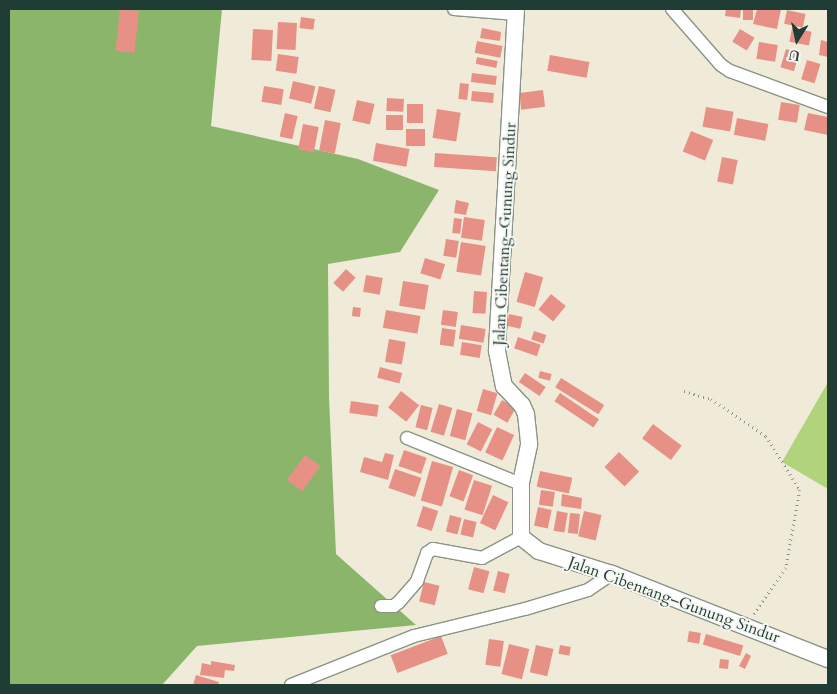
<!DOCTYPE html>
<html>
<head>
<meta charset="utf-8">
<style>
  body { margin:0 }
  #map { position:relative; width:837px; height:694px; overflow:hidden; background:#f0ebd9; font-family:Cardo,serif }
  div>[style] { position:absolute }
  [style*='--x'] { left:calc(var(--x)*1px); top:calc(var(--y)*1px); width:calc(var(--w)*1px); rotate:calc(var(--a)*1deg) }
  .green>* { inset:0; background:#b0d37c }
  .forest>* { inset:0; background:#8cb56c }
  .building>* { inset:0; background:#e79186; transform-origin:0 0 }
  .path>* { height:2.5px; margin-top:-1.25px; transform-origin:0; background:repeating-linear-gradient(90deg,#889486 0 1px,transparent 0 5px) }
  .roads { filter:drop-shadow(1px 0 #889486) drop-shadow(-1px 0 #889486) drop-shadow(0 1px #889486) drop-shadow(0 -1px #889486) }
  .minor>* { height:12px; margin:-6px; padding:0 6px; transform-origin:6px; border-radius:6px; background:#fff }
  .tertiary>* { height:16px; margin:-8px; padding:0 8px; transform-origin:8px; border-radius:8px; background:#fff }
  span { translate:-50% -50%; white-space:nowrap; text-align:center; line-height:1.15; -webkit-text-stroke:4px #f6f6f2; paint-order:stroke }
  .street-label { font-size:16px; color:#1f3d34 }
  .frame { position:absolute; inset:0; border:10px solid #1f3d34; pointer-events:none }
  .north { position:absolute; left:772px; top:15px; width:50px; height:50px; -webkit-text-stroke:4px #f6f6f2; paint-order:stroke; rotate:190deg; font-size:14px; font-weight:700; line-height:20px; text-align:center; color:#1f3d34 }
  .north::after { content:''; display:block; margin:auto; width:18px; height:22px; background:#1f3d34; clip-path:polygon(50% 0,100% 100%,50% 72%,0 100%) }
</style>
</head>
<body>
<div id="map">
  <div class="green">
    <i style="clip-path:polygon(828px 382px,828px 489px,782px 462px)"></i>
  </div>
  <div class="forest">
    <i style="clip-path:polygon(9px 9px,222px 9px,211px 126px,358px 159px,439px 190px,400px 252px,328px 264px,329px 397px,336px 554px,416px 625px,197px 646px,162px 685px,9px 685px)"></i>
  </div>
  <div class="building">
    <i style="left:120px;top:9px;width:19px;height:42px;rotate:6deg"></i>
    <i style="clip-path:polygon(726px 9px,741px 9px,740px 18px,725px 16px)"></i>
    <i style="left:743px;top:9px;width:10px;height:11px"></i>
    <i style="clip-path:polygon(757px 9px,781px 9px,777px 29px,753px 24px)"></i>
    <i style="left:787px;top:10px;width:19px;height:14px;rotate:12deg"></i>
    <i style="left:301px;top:17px;width:14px;height:11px;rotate:8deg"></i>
    <i style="left:278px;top:22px;width:19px;height:27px;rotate:3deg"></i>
    <i style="clip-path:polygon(482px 28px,501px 32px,500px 41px,480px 38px)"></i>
    <i style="left:792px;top:28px;width:20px;height:14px;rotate:11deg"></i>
    <i style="left:253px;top:29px;width:20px;height:31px;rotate:3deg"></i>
    <i style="left:740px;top:29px;width:17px;height:15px;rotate:31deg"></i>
    <i style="clip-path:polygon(821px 40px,828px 42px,828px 57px,819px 55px)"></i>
    <i style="left:477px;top:41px;width:26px;height:12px;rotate:11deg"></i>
    <i style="left:759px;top:42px;width:19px;height:17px;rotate:9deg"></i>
    <i style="left:786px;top:49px;width:14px;height:19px;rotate:17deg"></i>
    <i style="left:278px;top:54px;width:21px;height:17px;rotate:8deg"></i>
    <i style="left:550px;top:55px;width:40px;height:16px;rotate:10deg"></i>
    <i style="left:477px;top:57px;width:21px;height:7px;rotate:11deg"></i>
    <i style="left:807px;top:60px;width:14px;height:20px;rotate:17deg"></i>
    <i style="left:472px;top:73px;width:25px;height:9px;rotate:7deg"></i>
    <i style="left:293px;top:81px;width:23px;height:18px;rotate:13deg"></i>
    <i style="left:460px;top:83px;width:9px;height:16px;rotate:6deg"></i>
    <i style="left:264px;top:86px;width:20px;height:16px;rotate:9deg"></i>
    <i style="left:319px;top:86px;width:17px;height:23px;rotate:13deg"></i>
    <i style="left:543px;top:90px;width:17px;height:24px;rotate:83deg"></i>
    <i style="left:472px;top:91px;width:22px;height:10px;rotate:5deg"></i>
    <i style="left:387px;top:98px;width:17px;height:13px;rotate:3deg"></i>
    <i style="left:357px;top:100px;width:18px;height:21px;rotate:13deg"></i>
    <i style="left:781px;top:102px;width:19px;height:18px;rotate:9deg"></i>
    <i style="left:407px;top:104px;width:16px;height:19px"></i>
    <i style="left:706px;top:107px;width:28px;height:20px;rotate:10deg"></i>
    <i style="left:437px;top:109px;width:24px;height:29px;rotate:9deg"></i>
    <i style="left:285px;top:113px;width:13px;height:24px;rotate:13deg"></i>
    <i style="clip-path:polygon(808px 113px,828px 117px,828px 135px,804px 130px)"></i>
    <i style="left:386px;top:115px;width:17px;height:15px"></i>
    <i style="left:737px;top:118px;width:32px;height:17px;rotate:11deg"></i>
    <i style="left:325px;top:120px;width:16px;height:31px;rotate:11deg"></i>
    <i style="left:303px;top:124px;width:16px;height:26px;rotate:11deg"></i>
    <i style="left:406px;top:129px;width:19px;height:17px"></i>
    <i style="left:691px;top:131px;width:24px;height:22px;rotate:22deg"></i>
    <i style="left:376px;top:143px;width:34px;height:18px;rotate:10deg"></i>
    <i style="left:435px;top:153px;width:62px;height:14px;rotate:4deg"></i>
    <i style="left:722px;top:157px;width:16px;height:25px;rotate:11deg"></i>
    <i style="clip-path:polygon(456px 200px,469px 203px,466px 215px,454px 213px)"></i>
    <i style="left:464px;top:217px;width:21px;height:21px;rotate:8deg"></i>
    <i style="left:454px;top:218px;width:8px;height:15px;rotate:7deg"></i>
    <i style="left:446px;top:239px;width:13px;height:17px;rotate:9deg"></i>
    <i style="left:461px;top:242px;width:25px;height:30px;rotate:9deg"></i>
    <i style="left:425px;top:258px;width:21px;height:16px;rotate:17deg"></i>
    <i style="left:346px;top:269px;width:13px;height:19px;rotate:42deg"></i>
    <i style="left:525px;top:272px;width:19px;height:31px;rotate:16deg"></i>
    <i style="left:366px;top:275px;width:17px;height:17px;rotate:10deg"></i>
    <i style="left:403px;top:281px;width:26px;height:25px;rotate:9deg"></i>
    <i style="left:474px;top:291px;width:13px;height:22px;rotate:4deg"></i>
    <i style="left:551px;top:294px;width:19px;height:20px;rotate:39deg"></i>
    <i style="left:353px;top:307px;width:8px;height:9px;rotate:7deg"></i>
    <i style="left:386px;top:310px;width:35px;height:18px;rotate:10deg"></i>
    <i style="left:443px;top:310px;width:15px;height:15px;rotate:8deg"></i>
    <i style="left:509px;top:314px;width:14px;height:12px;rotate:12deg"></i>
    <i style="left:461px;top:325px;width:25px;height:14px;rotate:9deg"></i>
    <i style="left:442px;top:328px;width:14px;height:17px;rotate:8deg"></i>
    <i style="left:534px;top:331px;width:13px;height:9px;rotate:18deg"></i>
    <i style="left:518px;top:337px;width:24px;height:12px;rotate:19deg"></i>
    <i style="left:389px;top:339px;width:17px;height:23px;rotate:10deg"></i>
    <i style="left:462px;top:342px;width:20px;height:13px;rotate:9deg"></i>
    <i style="left:380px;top:367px;width:23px;height:11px;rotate:15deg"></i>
    <i style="left:540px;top:371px;width:12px;height:7px;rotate:14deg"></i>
    <i style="left:525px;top:373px;width:25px;height:11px;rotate:34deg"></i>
    <i style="left:561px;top:378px;width:51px;height:11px;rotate:32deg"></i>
    <i style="left:483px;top:389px;width:15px;height:23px;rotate:16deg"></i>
    <i style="left:401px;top:391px;width:23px;height:21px;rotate:38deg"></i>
    <i style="left:560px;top:393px;width:47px;height:10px;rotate:34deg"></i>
    <i style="left:502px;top:400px;width:16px;height:17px;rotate:30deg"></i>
    <i style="left:351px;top:401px;width:28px;height:12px;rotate:8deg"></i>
    <i style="left:439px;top:404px;width:14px;height:29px;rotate:17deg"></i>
    <i style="left:421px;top:405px;width:12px;height:23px;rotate:14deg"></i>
    <i style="left:457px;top:409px;width:16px;height:28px;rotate:15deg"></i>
    <i style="left:478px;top:422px;width:16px;height:25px;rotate:27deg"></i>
    <i style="left:653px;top:424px;width:36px;height:18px;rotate:37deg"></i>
    <i style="left:497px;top:427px;width:19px;height:28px;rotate:25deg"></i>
    <i style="left:404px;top:450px;width:24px;height:17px;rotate:19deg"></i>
    <i style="left:619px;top:452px;width:28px;height:21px;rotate:44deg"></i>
    <i style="clip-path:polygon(385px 453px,394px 455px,388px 480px,360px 472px,364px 457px,382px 462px)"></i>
    <i style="left:305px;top:455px;width:19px;height:31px;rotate:36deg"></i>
    <i style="left:432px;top:461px;width:22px;height:41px;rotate:16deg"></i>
    <i style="left:395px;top:469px;width:28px;height:20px;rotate:19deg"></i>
    <i style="left:459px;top:470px;width:15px;height:28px;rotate:20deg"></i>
    <i style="left:540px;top:471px;width:33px;height:16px;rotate:12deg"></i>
    <i style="left:474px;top:480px;width:19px;height:31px;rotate:18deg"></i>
    <i style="left:541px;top:490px;width:14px;height:15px;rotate:8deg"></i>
    <i style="clip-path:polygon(562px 494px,582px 498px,581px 509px,561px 506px)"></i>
    <i style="left:493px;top:495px;width:17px;height:31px;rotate:25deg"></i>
    <i style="left:423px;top:506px;width:16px;height:21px;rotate:18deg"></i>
    <i style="left:538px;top:507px;width:14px;height:19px;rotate:12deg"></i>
    <i style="left:557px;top:511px;width:11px;height:20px;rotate:10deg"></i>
    <i style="left:584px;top:511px;width:18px;height:26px;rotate:13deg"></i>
    <i style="left:570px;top:513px;width:10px;height:20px;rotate:6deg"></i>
    <i style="left:450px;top:515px;width:12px;height:17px;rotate:14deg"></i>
    <i style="left:464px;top:519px;width:13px;height:16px;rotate:13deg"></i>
    <i style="left:474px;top:567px;width:16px;height:23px;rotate:15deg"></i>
    <i style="left:498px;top:571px;width:12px;height:20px;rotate:14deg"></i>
    <i style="left:424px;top:582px;width:16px;height:20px;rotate:14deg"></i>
    <i style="left:689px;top:631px;width:12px;height:11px;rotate:9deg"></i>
    <i style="left:706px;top:634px;width:39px;height:11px;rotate:17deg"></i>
    <i style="left:441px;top:636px;width:19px;height:54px;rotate:69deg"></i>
    <i style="left:489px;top:639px;width:15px;height:26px;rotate:8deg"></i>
    <i style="left:509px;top:644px;width:21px;height:31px;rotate:14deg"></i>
    <i style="left:536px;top:645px;width:18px;height:28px;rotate:13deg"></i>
    <i style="left:560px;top:645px;width:11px;height:9px;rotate:10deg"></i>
    <i style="clip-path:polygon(746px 653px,751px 656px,745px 669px,739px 666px)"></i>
    <i style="left:720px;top:659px;width:9px;height:9px;rotate:6deg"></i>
    <i style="clip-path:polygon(211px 661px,235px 665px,234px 671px,225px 670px,224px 678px,200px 675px,202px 663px,211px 665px)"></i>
    <i style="clip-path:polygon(196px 675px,219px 682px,218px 685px,193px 685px)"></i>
  </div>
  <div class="path">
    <i style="--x:684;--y:391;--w:28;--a:17"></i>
    <i style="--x:711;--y:399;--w:66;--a:33.9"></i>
    <i style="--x:766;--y:436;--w:64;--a:57.8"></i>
    <i style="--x:800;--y:490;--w:79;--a:100.2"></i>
    <i style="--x:786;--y:568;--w:56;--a:124.8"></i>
  </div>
  <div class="roads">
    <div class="minor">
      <i style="--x:454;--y:9;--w:62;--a:4.6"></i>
      <i style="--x:672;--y:9;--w:74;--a:48.8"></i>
      <i style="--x:721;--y:65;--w:11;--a:34"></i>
      <i style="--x:730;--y:71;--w:104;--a:20.2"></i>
      <i style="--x:407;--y:438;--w:123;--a:22"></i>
      <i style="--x:381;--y:606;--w:13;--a:0"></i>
      <i style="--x:394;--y:606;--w:6;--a:-39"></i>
      <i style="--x:399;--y:602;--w:28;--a:-49"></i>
      <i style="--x:417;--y:581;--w:30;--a:-70"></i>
      <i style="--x:427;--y:553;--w:7;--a:-34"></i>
      <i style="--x:433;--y:549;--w:50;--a:10.4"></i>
      <i style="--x:482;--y:558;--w:44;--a:-28.3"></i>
      <i style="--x:291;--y:685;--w:132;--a:-21.7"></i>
      <i style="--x:414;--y:636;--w:114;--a:-13.7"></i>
      <i style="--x:525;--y:609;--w:66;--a:-16.8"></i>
      <i style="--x:588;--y:590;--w:29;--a:-34"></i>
    </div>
    <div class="tertiary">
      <i style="--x:516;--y:9;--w:343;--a:93.2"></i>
      <i style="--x:497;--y:351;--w:36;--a:79"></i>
      <i style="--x:504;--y:386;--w:26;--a:47"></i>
      <i style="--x:522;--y:405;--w:10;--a:66"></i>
      <i style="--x:526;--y:414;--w:31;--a:84"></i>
      <i style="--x:529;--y:445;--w:40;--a:102"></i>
      <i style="--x:521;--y:484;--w:53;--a:90"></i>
      <i style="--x:521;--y:537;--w:23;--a:38"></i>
      <i style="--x:539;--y:551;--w:77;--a:17.5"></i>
      <i style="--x:612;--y:574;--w:232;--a:21.5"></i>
    </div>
  </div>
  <div class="street-label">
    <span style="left:505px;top:234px;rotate:-87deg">Jalan Cibentang–Gunung Sindur</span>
    <span style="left:674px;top:600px;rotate:20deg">Jalan Cibentang–Gunung Sindur</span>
  </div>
  <div class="frame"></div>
  <div class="north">U</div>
</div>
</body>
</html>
